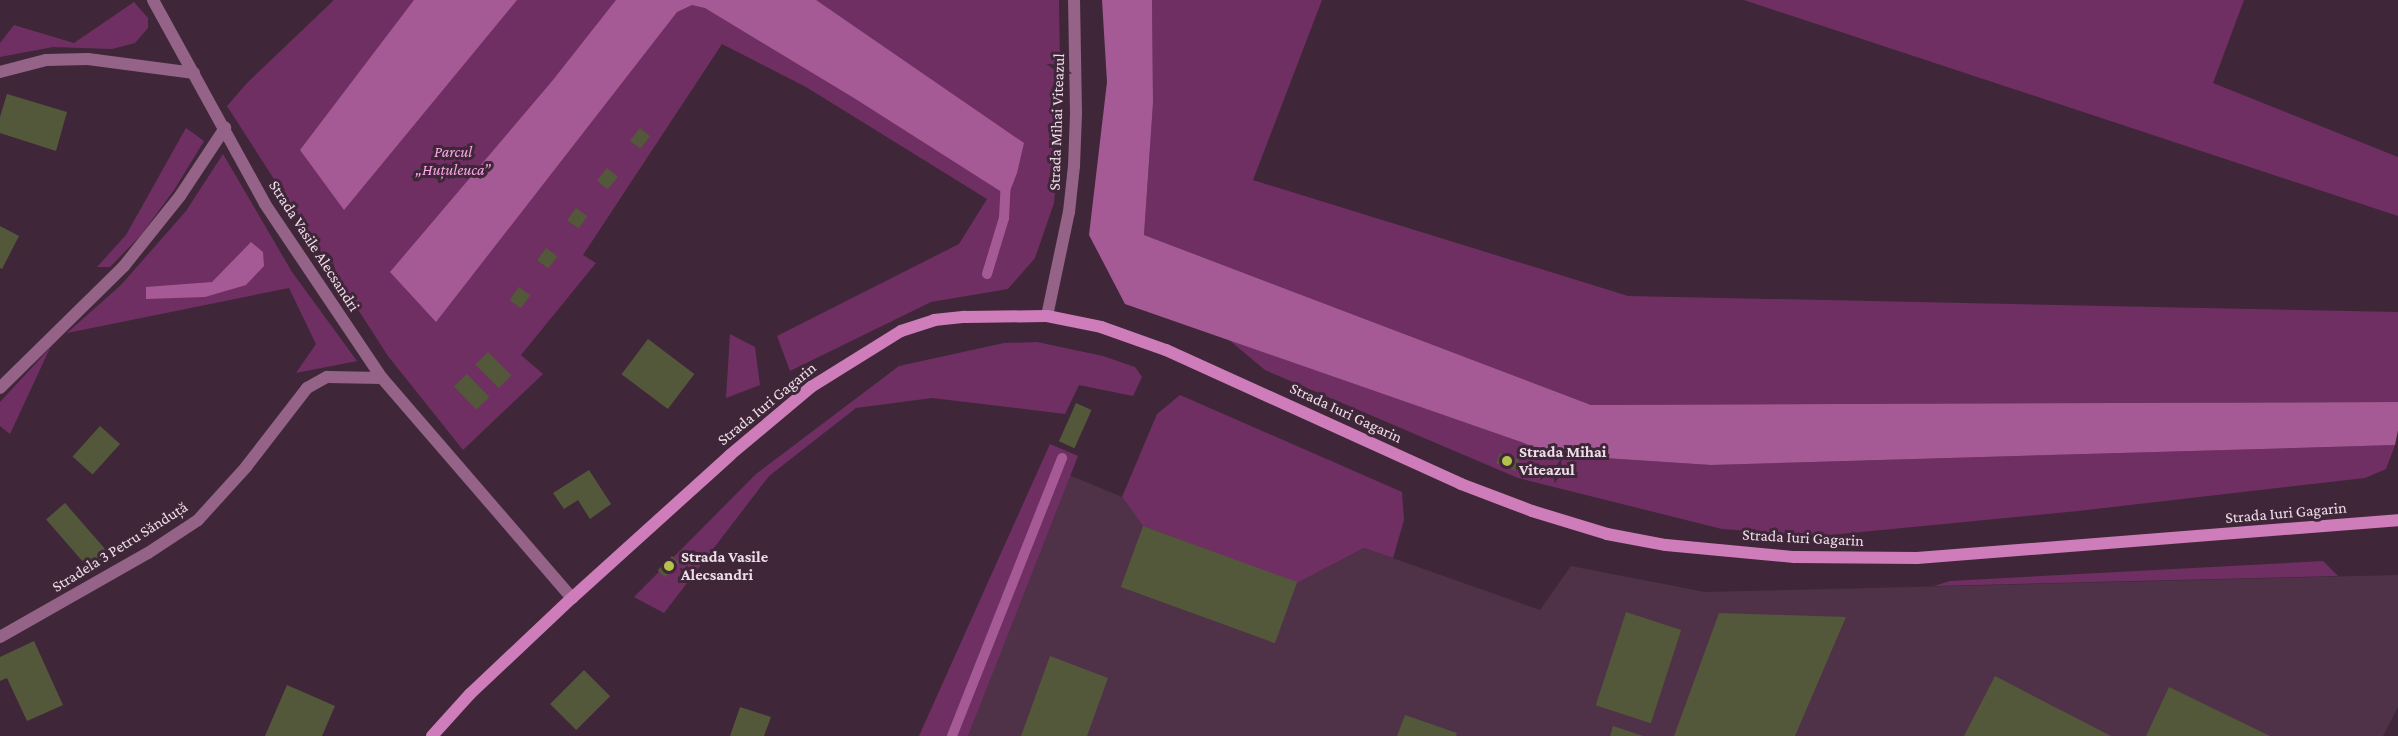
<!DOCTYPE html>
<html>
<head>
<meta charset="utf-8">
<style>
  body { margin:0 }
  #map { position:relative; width:2398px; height:736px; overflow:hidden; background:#3f2739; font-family:"Crimson Pro",serif }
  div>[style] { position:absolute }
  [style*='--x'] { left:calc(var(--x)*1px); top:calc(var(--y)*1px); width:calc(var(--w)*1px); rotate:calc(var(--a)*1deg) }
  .built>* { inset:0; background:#4f3148 }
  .green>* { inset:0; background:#702f63 }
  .water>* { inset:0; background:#a65a95 }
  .stream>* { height:10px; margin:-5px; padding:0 5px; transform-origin:5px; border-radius:5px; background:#a65a95 }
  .building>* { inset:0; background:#54583a; transform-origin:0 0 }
  .minor>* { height:12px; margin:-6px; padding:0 6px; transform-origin:6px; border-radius:6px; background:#956388 }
  .tertiary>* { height:12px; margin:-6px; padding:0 6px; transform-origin:6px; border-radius:6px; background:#956388 }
  .secondary>* { height:12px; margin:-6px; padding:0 6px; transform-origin:6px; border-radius:6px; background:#ce7dba }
  .dots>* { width:16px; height:16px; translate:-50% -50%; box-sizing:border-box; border:3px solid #3f2739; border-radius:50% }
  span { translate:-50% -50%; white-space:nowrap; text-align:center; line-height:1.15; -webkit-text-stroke:6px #3f2739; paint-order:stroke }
  .street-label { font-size:16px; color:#eedee9 }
  .park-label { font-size:16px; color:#faa8e6; font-style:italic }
  .poi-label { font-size:16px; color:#eedee9; font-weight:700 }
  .left { translate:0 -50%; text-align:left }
</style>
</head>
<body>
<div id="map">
  <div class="built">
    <i style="clip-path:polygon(1069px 475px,1122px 497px,1143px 526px,1297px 583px,1364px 548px,1540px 610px,1571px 566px,1705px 592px,2398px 575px,2398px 707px,2383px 736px,968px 736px)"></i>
  </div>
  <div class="green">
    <i style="clip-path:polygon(334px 0,1059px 0,1061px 126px,1054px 203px,1035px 258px,1008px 289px,931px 302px,790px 371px,777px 336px,959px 244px,987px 199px,806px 87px,722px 44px,583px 255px,596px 263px,521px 355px,543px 374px,463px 450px,388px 356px,227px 106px,247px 83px)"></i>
    <i style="clip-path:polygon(1152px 0,1322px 0,1253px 180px,1628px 296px,2398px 312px,2398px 402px,1591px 405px,1144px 235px,1153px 103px)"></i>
    <i style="clip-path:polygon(1744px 0,2244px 0,2213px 83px,2398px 157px,2398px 216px)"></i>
    <i style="clip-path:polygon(134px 2px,148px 18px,148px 28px,135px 43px,112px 49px,53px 47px,0 57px,0 43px,14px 25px,74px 43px)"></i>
    <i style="clip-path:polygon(186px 128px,204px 141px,174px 190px,141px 235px,110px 267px,97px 267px,126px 235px)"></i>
    <i style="clip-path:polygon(223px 154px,292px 272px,357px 361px,296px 373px,316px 344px,289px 288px,67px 333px,121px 285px,186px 211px)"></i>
    <i style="clip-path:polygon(730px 334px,755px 347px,760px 385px,726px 398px)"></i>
    <i style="clip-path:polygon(1229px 340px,1558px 455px,1711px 465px,2395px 445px,2386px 469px,2365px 478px,2078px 511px,1820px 536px,1722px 529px,1518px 478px,1265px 370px)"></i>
    <i style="clip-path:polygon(1037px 342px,1103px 356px,1135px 367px,1142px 377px,1133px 396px,1079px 385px,1065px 414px,932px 398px,856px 408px,769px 476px,664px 613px,634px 597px,756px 474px,899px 366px,1004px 343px)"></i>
    <i style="clip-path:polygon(50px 348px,10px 434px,0 426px,0 402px)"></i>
    <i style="clip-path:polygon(1180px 395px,1402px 492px,1404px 520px,1393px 558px,1364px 548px,1297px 583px,1143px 526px,1122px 497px,1157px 414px)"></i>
    <i style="clip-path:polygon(1050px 444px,1078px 456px,968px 736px,919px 736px)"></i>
    <i style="clip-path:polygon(2323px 561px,2338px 576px,1934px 586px,1950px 581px)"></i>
  </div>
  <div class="water">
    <i style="clip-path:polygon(414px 0,517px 0,344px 210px,300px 150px)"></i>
    <i style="clip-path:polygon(616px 0,816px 0,1024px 143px,1017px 173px,1008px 196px,854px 98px,705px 8px,692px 5px,677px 12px,436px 322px,390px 272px,553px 80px)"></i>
    <i style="clip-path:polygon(1102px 0,1152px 0,1153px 103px,1144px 235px,1591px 405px,2398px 402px,2398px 430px,2395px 445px,1711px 465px,1558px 455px,1125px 304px,1089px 235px,1107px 82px)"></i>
    <i style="clip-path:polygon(251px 242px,263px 252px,264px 266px,246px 285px,205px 297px,146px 299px,146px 287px,212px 282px)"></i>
  </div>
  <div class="stream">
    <i style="--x:987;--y:274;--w:59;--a:-73.1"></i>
    <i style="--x:1004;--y:218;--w:37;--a:-87"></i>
    <i style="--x:952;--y:736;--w:299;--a:-68.4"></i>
  </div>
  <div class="building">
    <i style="clip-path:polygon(7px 94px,67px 112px,56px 151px,0 133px,0 117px)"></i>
    <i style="left:640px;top:128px;width:13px;height:16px;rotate:39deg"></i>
    <i style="left:607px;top:168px;width:14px;height:16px;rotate:39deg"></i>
    <i style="left:576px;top:208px;width:14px;height:15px;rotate:36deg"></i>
    <i style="clip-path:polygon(0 226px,19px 236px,2px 269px,0 268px)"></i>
    <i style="left:546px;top:248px;width:14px;height:15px;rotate:36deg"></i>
    <i style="left:519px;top:287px;width:14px;height:16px;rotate:36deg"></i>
    <i style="left:648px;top:339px;width:58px;height:44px;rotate:37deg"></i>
    <i style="left:488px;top:352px;width:33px;height:18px;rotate:45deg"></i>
    <i style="left:467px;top:374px;width:32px;height:18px;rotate:46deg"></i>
    <i style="left:1076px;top:403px;width:17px;height:42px;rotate:24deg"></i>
    <i style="left:100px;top:426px;width:27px;height:41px;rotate:42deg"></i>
    <i style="left:1500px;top:453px;width:20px;height:11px;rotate:20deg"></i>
    <i style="clip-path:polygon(589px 470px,611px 504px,590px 519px,578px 500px,564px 509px,553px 493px)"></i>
    <i style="left:65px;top:503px;width:68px;height:25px;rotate:49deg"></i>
    <i style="left:1143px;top:526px;width:164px;height:65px;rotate:20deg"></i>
    <i style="left:672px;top:556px;width:10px;height:20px;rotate:45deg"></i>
    <i style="left:1626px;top:612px;width:58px;height:98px;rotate:18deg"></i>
    <i style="clip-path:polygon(1719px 613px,1846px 617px,1795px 736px,1674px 736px)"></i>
    <i style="clip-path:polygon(34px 641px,63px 705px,27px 721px,7px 678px,0 681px,0 657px)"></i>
    <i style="clip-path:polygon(1050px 656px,1108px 678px,1087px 736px,1021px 736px)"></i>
    <i style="left:584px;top:670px;width:37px;height:48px;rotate:45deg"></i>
    <i style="clip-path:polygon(1995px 676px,2111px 736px,1964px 736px)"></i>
    <i style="clip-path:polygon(287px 685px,335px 706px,322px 736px,265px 736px)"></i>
    <i style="clip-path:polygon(2169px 687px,2270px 736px,2146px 736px)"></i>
    <i style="clip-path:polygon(740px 707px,771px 717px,764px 736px,730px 736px)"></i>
    <i style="clip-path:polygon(1405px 715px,1457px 733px,1456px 736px,1397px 736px)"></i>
    <i style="clip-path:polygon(1613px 726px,1643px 736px,1610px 736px)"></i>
  </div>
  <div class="minor">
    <i style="--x:153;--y:0;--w:233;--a:61.2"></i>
    <i style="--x:265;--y:204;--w:210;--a:56.1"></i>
    <i style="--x:382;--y:378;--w:291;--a:49.2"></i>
    <i style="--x:0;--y:72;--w:48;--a:-14.6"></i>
    <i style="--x:46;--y:60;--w:42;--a:-1.4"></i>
    <i style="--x:88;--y:59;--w:107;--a:7.5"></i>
    <i style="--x:0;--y:388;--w:174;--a:-44.5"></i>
    <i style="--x:124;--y:266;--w:90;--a:-51.3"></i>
    <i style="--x:180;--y:196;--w:82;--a:-56.5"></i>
    <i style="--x:0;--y:637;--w:170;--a:-29.6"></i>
    <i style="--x:148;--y:553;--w:60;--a:-33.4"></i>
    <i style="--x:198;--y:520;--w:72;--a:-47.8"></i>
    <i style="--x:246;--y:467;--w:100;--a:-52.3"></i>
    <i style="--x:307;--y:388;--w:23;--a:-29"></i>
    <i style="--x:327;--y:377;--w:55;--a:1"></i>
  </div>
  <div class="tertiary">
    <i style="--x:1047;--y:316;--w:106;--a:-78.1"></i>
    <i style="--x:1069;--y:212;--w:46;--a:-83.8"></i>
    <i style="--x:1074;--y:166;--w:53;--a:-87.8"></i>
    <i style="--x:1076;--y:113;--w:113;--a:-91"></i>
  </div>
  <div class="secondary">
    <i style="--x:432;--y:736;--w:57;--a:-47.9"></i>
    <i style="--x:470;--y:694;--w:140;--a:-43.3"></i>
    <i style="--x:572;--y:598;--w:213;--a:-42.1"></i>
    <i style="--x:730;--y:455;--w:106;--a:-40"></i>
    <i style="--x:811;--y:387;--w:106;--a:-31.9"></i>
    <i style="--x:901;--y:331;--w:35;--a:-18"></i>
    <i style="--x:934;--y:320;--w:31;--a:-6"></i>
    <i style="--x:965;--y:317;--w:82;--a:-0.7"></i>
    <i style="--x:1047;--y:316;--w:55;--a:11.5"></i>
    <i style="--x:1101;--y:327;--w:69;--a:19.5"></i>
    <i style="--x:1166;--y:350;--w:324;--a:24.4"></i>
    <i style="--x:1461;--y:484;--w:76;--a:20.8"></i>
    <i style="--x:1532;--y:511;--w:78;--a:17"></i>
    <i style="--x:1607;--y:534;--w:60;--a:10.6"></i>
    <i style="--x:1666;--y:545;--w:129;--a:5.4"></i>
    <i style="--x:1794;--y:557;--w:123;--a:0.5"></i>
    <i style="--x:1917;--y:558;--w:482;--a:-4.5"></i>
  </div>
  <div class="dots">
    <i style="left:1507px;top:461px;background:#b4c24a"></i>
    <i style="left:669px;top:566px;background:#b4c24a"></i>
  </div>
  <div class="street-label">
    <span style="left:1057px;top:122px;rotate:-88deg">Strada Mihai Viteazul</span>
    <span style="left:314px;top:246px;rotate:57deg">Strada Vasile Alecsandri</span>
    <span style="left:767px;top:404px;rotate:-39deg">Strada Iuri Gagarin</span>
    <span style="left:1346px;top:413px;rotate:25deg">Strada Iuri Gagarin</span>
    <span style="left:2286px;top:513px;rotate:-5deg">Strada Iuri Gagarin</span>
    <span style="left:1803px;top:538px;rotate:3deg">Strada Iuri Gagarin</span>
    <span style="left:120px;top:547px;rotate:-32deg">Stradela 3 Petru Sănduță</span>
  </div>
  <div class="park-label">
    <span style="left:453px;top:161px">Parcul<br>„Huțuleuca”</span>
  </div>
  <div class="poi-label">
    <span class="left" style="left:1519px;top:461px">Strada Mihai<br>Viteazul</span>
    <span class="left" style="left:681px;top:566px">Strada Vasile<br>Alecsandri</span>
  </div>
</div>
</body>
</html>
